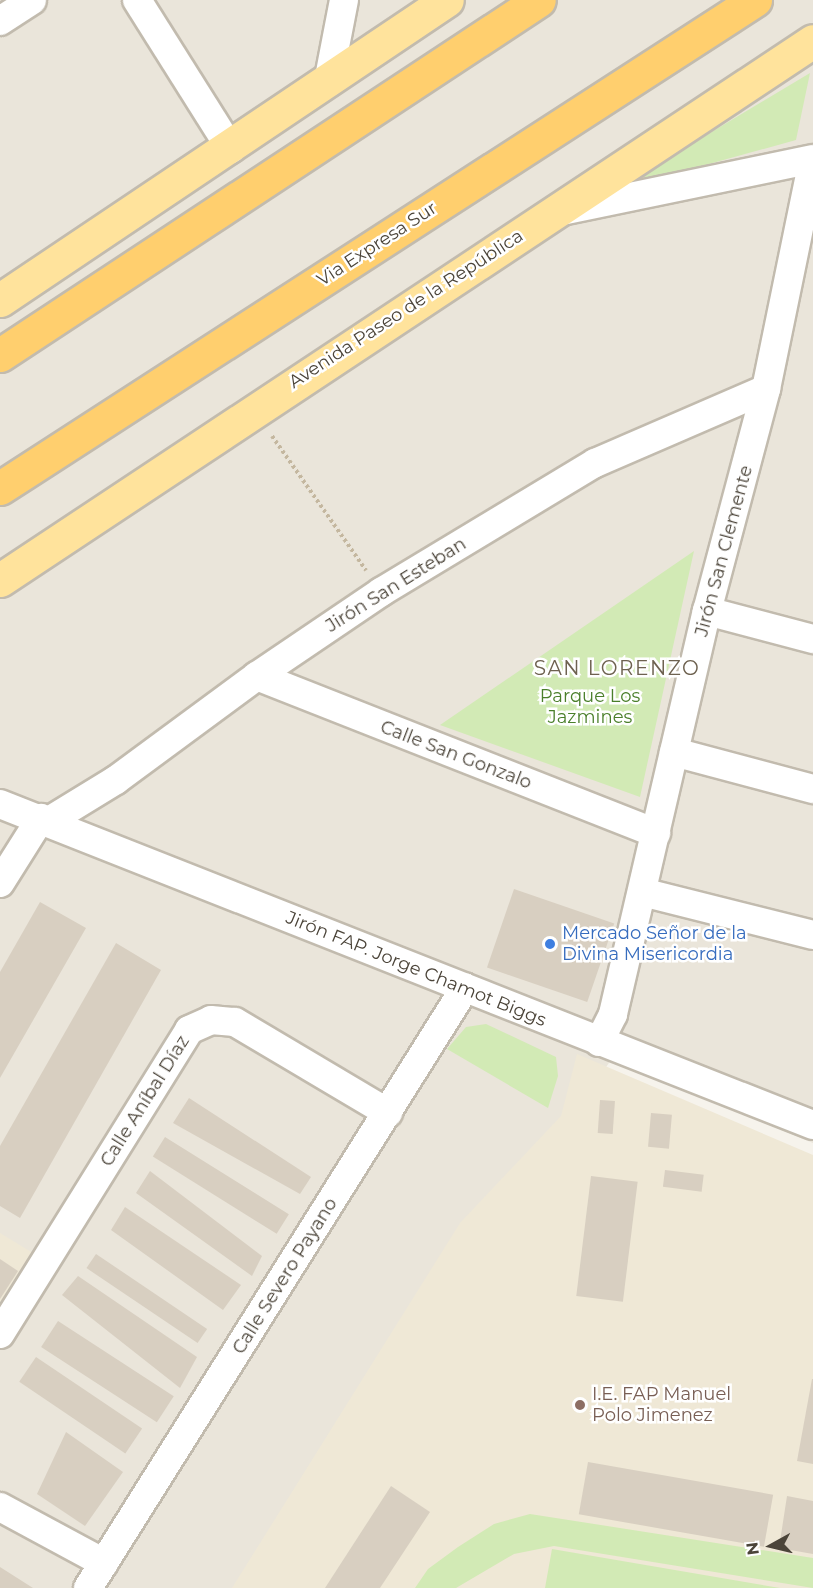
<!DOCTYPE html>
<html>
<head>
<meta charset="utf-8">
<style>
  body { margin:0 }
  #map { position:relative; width:813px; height:1588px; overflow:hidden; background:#f6f3ec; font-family:Montserrat,sans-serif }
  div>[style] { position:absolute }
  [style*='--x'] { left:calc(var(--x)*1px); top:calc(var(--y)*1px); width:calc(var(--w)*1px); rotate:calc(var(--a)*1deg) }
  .residential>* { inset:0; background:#eae5da }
  .education>* { inset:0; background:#efe8d6 }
  .green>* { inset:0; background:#d2eab5 }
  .building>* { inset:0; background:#d8cfc1; transform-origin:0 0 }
  .path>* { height:4px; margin-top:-2px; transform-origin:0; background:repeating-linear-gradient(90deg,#c4b79f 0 3px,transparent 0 6px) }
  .roads { filter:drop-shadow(2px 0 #c2bbae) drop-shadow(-2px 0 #c2bbae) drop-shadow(0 2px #c2bbae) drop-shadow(0 -2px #c2bbae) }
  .minor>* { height:28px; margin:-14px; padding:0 14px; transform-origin:14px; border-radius:14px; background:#fff }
  .major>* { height:33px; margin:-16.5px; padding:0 16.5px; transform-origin:16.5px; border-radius:16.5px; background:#ffe39c }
  .highway>* { height:33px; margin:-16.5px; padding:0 16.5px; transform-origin:16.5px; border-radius:16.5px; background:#ffcf6e }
  .dots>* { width:16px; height:16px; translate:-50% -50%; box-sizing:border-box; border:3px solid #fff; border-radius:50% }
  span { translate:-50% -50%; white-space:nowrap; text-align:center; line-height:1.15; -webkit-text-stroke:5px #fff; paint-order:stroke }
  .street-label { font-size:18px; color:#4b4439 }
  .park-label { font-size:18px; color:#4a7f2a }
  .shop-label { font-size:18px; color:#366cbe }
  .left { translate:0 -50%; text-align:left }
  .education-label { font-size:18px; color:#785e54 }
  .neighbourhood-label { font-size:20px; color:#6e6250; letter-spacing:1.5px }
  .north { position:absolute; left:741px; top:1516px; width:60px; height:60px; -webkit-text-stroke:4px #fff; paint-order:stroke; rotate:262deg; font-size:16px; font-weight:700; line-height:24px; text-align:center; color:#4b4439 }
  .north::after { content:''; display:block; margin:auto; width:21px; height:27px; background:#4b4439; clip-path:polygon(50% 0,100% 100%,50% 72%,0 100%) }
</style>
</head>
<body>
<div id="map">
  <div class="residential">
    <i style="clip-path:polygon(0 0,813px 0,813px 1143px,611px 1060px,242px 1588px,0 1588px)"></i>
  </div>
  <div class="education">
    <i style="clip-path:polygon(577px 1054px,813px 1155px,813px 1588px,232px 1588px,460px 1223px,561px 1116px)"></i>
    <i style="clip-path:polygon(0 1233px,33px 1253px,0 1304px)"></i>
  </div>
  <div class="green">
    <i style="clip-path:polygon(810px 73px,796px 140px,615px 190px)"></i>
    <i style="clip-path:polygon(694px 551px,640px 797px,440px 725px)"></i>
    <i style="clip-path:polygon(486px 1024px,556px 1057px,558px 1076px,548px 1108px,447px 1049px,466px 1027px)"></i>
    <i style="clip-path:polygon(530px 1514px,813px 1558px,813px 1588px,554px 1546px,514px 1554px,456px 1588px,415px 1588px,428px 1569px,458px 1547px,494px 1524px)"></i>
    <i style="clip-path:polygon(552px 1549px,780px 1588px,545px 1588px)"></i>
  </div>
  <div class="building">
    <i style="left:514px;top:889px;width:106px;height:83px;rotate:19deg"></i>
    <i style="clip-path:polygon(40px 902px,86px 928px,0 1078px,0 972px)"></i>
    <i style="clip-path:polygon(116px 943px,161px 970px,20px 1218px,0 1206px,0 1146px)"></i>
    <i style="clip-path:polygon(189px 1098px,311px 1177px,300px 1194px,173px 1123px)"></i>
    <i style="left:600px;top:1100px;width:15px;height:33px;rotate:4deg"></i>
    <i style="left:651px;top:1113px;width:21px;height:34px;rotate:5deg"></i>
    <i style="left:165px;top:1137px;width:146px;height:23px;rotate:32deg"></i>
    <i style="left:665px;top:1170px;width:39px;height:17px;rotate:7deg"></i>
    <i style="clip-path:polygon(150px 1171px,262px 1256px,252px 1276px,136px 1193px)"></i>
    <i style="left:591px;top:1176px;width:47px;height:121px;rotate:7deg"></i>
    <i style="clip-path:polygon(125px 1207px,241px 1285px,223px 1310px,111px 1230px)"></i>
    <i style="left:96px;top:1254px;width:134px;height:17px;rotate:34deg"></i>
    <i style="clip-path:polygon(0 1259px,18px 1271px,0 1299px)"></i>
    <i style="clip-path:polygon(78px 1276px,197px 1357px,180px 1388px,62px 1295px)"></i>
    <i style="left:58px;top:1321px;width:138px;height:31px;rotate:33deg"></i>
    <i style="left:36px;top:1357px;width:128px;height:30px;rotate:34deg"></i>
    <i style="clip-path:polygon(812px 1379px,813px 1379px,813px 1464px,797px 1461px)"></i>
    <i style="clip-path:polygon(66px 1432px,123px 1472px,85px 1526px,37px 1494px)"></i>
    <i style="left:588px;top:1462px;width:188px;height:53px;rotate:10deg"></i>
    <i style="clip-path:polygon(391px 1486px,430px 1512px,380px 1588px,325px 1588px)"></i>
    <i style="clip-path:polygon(787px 1496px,813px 1501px,813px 1554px,779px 1548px)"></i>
    <i style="clip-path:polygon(0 1567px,33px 1588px,0 1588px)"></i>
  </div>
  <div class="path">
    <i style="--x:272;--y:436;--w:164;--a:55"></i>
  </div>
  <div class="roads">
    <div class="minor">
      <i style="--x:137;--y:0;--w:176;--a:57.8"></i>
      <i style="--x:0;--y:21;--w:38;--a:-33"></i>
      <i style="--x:328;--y:83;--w:85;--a:-79.1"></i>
      <i style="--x:557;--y:212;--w:261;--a:-11.7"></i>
      <i style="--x:707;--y:611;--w:110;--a:14.8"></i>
      <i style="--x:257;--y:676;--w:429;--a:21.5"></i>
      <i style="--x:674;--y:752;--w:144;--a:14.9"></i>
      <i style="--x:0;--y:804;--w:874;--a:21.55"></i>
      <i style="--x:49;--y:821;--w:79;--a:-31.5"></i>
      <i style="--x:116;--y:780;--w:175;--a:-36.4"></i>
      <i style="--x:257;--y:676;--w:150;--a:-34.1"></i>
      <i style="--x:381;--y:592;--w:250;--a:-31.1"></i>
      <i style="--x:595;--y:463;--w:186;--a:-23.4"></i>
      <i style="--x:0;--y:883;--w:77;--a:-57.8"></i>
      <i style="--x:642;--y:892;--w:176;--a:14.1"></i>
      <i style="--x:599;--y:1042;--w:31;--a:-63"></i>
      <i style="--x:613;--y:1014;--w:414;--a:-76.9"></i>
      <i style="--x:707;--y:611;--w:230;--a:-75.1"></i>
      <i style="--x:766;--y:389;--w:233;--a:-78.4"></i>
      <i style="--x:0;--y:1334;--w:358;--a:-58.1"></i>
      <i style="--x:189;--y:1030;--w:24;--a:-24"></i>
      <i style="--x:211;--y:1020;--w:24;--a:5"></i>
      <i style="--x:235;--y:1022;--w:178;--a:30.7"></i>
      <i style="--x:0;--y:1507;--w:118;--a:28.3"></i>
      <i style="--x:88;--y:1588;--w:709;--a:-57.86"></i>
    </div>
    <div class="major">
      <i style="--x:0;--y:300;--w:538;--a:-33.87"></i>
      <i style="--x:0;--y:580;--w:975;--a:-33.54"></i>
    </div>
    <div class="highway">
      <i style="--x:0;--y:355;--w:645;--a:-33.37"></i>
      <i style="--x:0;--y:488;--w:899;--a:-32.88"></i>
    </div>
  </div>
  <div class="dots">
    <i style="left:550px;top:944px;background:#3f7fe0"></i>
    <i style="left:580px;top:1405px;background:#8d6e63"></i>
  </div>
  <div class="street-label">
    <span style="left:377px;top:244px;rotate:-33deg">Via Expresa Sur</span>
    <span style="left:406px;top:309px;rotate:-33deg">Avenida Paseo de la República</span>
    <span style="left:724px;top:551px;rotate:-75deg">Jirón San Clemente</span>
    <span style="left:396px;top:585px;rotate:-32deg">Jirón San Esteban</span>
    <span style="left:456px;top:755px;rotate:21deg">Calle San Gonzalo</span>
    <span style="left:416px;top:969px;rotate:22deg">Jirón FAP. Jorge Chamot Biggs</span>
    <span style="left:145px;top:1101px;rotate:-58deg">Calle Aníbal Díaz</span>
    <span style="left:285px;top:1276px;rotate:-58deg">Calle Severo Payano</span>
  </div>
  <div class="park-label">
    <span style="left:590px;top:707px">Parque Los<br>Jazmines</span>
  </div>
  <div class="shop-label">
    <span class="left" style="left:562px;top:944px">Mercado Señor de la<br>Divina Misericordia</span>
  </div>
  <div class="education-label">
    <span class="left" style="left:592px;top:1405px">I.E. FAP Manuel<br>Polo Jimenez</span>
  </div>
  <div class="neighbourhood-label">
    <span style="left:617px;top:668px">SAN LORENZO</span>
  </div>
  <div class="north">N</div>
</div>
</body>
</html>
